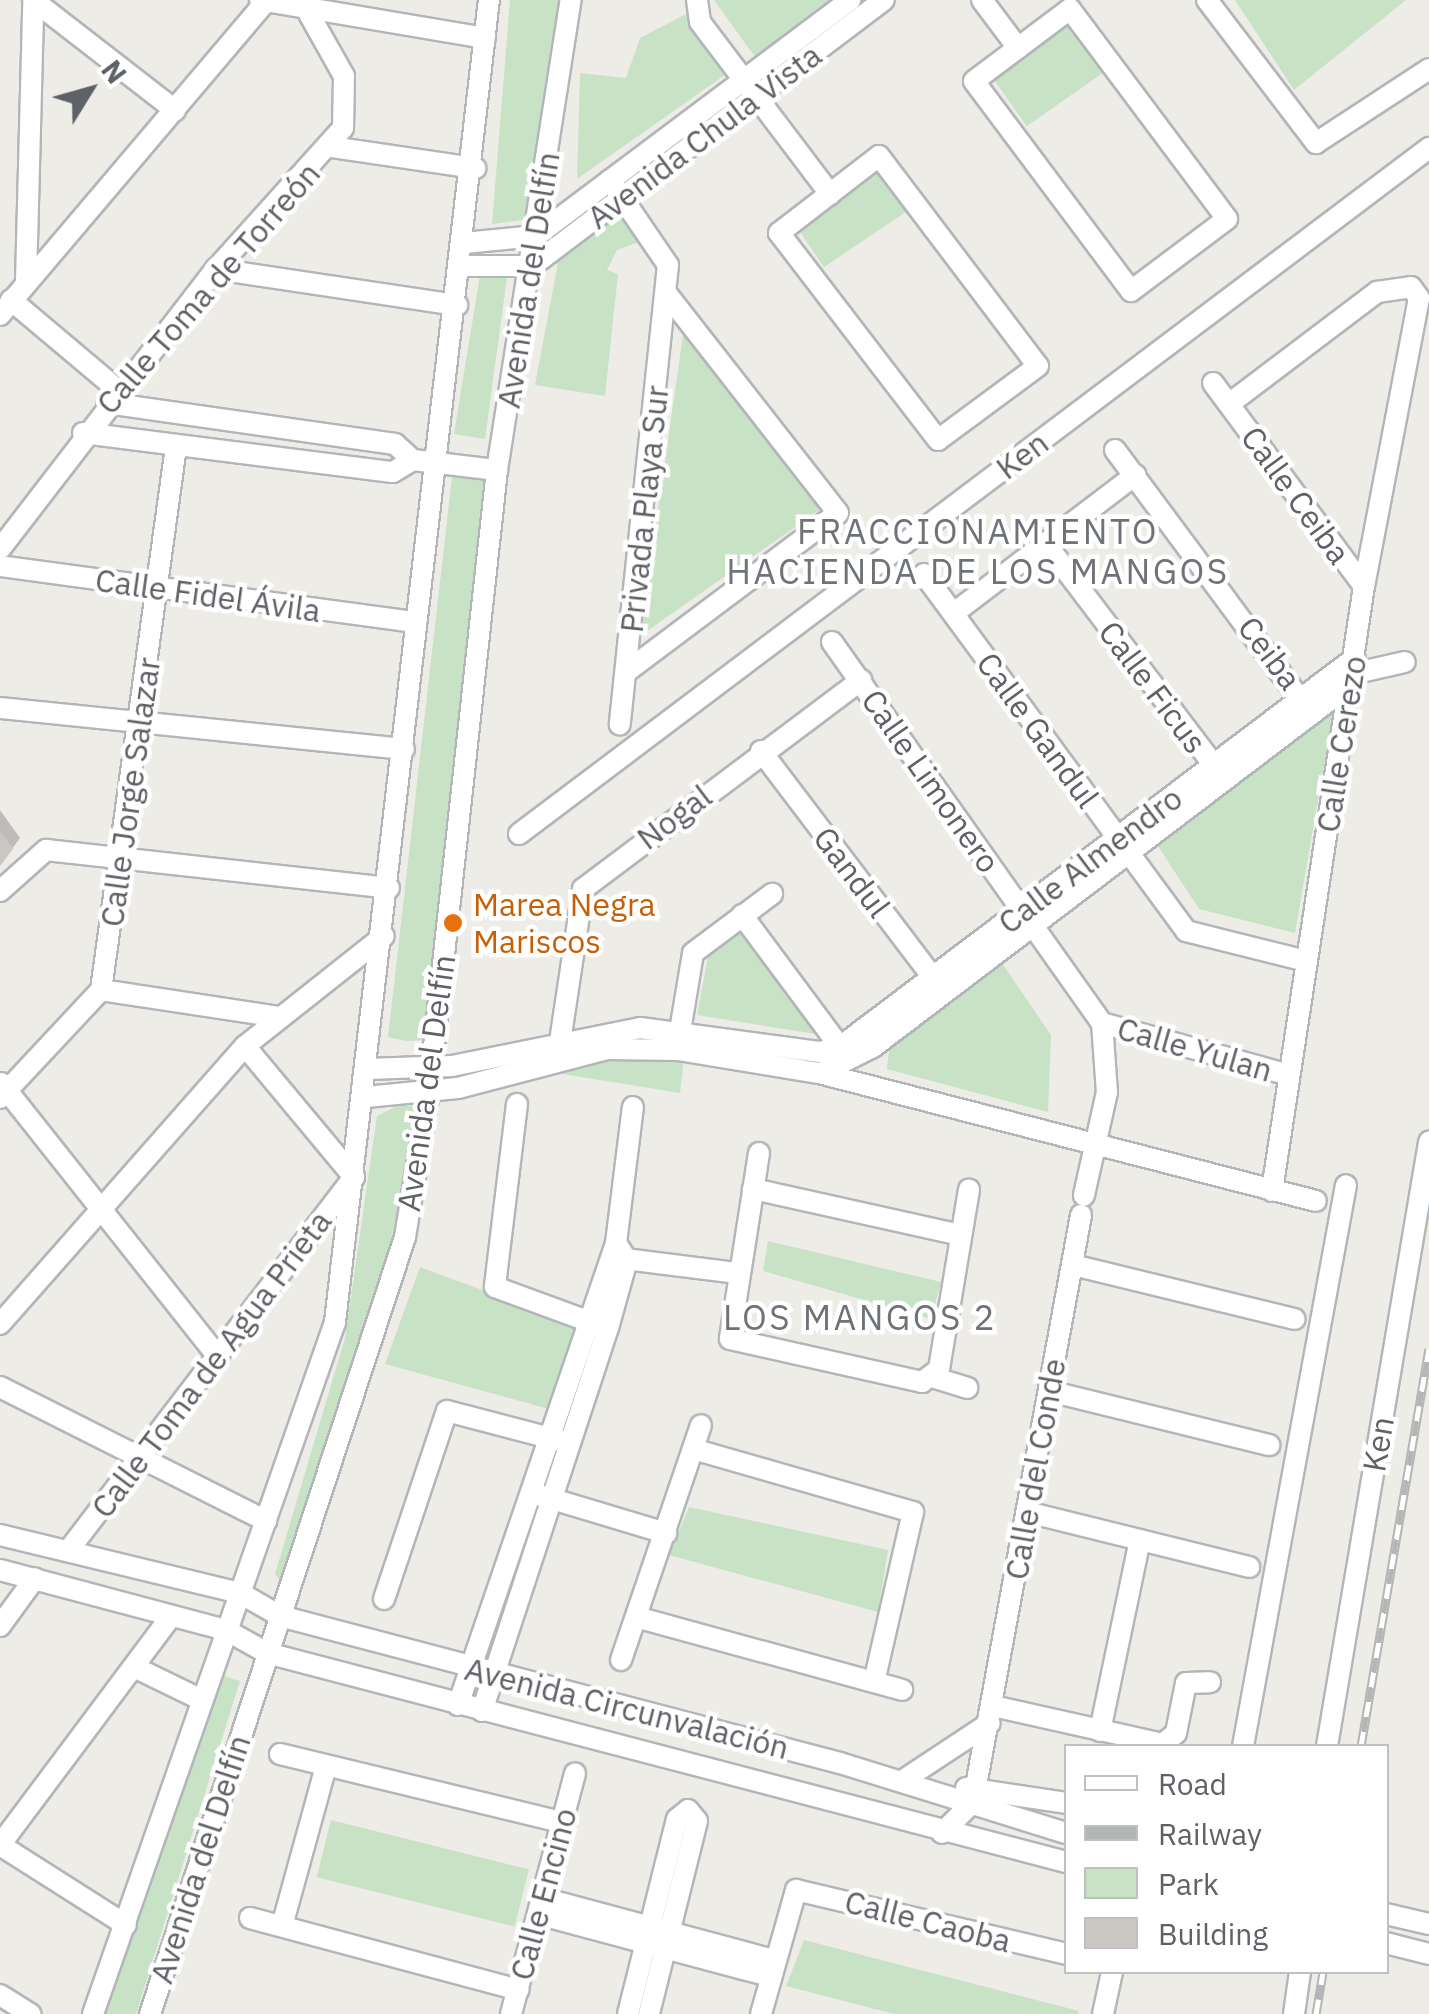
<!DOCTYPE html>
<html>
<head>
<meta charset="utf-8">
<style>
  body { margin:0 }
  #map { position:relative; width:1429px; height:2014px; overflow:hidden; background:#eeece6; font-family:"IBM Plex Sans",sans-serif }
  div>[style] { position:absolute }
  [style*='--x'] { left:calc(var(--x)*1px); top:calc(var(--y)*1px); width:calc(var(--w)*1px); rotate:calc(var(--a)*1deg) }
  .green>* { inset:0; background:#c8e2c6; transform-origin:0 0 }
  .shadow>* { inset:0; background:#0003 }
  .building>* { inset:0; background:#cac7c3 }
  .roads { filter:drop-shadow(2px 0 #b3b6b9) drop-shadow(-2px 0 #b3b6b9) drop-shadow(0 2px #b3b6b9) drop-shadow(0 -2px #b3b6b9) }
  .minor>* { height:20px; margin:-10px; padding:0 10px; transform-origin:10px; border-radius:10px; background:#fff }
  .rail>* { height:9px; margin-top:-4.5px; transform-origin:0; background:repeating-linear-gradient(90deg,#fff 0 15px,#b4b5b5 0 30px); box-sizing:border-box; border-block:2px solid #b4b5b5 }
  .dots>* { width:28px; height:28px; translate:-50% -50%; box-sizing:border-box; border:5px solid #fff; border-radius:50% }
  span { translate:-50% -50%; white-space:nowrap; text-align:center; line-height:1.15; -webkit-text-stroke:9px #fff; paint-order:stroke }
  .street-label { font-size:32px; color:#5e6165 }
  .food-label { font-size:32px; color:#c56008 }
  .left { translate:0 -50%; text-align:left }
  .neighbourhood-label { font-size:35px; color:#6f7377; letter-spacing:2.5px }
  .legend { position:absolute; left:1064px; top:1744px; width:325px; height:230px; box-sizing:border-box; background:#fff; border:2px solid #bfc0c1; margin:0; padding:12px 18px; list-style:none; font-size:30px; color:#5e6165 }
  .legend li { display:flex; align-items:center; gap:20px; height:50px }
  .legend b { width:50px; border:2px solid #bfc0c1 }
  .north { position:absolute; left:40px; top:40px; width:100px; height:100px; -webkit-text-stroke:8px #fff; paint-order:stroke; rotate:53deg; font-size:28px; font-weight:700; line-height:40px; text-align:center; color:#5e6165 }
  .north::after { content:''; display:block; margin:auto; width:35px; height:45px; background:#5e6165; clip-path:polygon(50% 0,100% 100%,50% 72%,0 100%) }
</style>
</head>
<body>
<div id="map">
  <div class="green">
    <i style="clip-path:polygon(510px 0,561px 0,532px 219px,492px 224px)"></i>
    <i style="clip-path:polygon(714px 0,829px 0,755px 57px)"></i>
    <i style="clip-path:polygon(1235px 0,1406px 0,1294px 90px)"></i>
    <i style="clip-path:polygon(688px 13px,732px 70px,577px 179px,580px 73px,626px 78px,640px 38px)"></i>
    <i style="left:1068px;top:18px;width:65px;height:96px;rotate:55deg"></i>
    <i style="left:883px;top:167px;width:50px;height:105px;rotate:56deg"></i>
    <i style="clip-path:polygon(619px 207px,650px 238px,617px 250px,607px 270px,618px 274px,605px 396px,535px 385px,560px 252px)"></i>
    <i style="clip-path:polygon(481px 269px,508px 270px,485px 439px,454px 434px)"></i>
    <i style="clip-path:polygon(684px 328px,825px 506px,640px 636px)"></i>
    <i style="clip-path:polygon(452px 477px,489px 479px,425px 1040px,406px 1041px,388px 1037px)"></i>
    <i style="clip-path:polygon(1335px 702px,1295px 933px,1199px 909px,1154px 840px)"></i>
    <i style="clip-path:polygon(743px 929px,822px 1035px,697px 1015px,709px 952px)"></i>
    <i style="clip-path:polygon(1000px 960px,1051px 1035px,1048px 1112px,887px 1069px,890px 1041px)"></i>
    <i style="clip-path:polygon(635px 1048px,684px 1056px,680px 1093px,544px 1071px)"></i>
    <i style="clip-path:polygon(399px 1105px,418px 1106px,382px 1288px,283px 1585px,275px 1574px,345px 1338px,377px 1116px)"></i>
    <i style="clip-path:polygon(768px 1241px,941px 1282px,931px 1319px,763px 1271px)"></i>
    <i style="clip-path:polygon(420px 1267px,577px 1325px,549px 1409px,385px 1364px)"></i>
    <i style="clip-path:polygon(689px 1507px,888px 1550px,878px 1612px,669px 1555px)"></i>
    <i style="clip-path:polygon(220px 1675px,240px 1681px,136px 2014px,106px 2014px)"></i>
    <i style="left:331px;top:1820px;width:204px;height:59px;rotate:14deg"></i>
    <i style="clip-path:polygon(804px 1940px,1079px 2011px,1078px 2014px,894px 2014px,786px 1986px)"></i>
  </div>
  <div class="shadow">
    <i style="clip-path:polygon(0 810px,20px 838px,0 865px)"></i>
  </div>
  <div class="building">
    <i style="clip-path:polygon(0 831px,13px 849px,0 866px)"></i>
  </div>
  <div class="roads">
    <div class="minor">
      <i style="--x:33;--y:0;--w:180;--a:37.8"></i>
      <i style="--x:260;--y:0;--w:228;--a:9.6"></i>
      <i style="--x:697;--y:0;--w:22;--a:82"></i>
      <i style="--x:700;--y:22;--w:216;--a:52.9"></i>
      <i style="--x:982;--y:0;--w:60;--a:53.1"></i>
      <i style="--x:1207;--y:0;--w:180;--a:52.7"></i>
      <i style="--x:1316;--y:143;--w:135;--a:-33.2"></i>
      <i style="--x:1070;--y:9;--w:262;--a:53.2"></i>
      <i style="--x:1227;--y:219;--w:120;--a:143.1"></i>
      <i style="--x:1131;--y:291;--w:262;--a:-126.8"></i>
      <i style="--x:974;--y:81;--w:120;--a:-36.9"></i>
      <i style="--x:332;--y:147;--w:145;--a:8.4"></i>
      <i style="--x:879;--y:156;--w:263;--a:52.9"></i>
      <i style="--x:1038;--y:366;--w:124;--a:143.5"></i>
      <i style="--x:938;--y:440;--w:261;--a:-127.5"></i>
      <i style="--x:779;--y:233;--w:126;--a:-37.6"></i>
      <i style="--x:610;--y:180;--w:103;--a:55.7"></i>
      <i style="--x:668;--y:265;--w:462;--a:96"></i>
      <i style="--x:464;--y:243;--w:72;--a:-5.6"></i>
      <i style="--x:536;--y:236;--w:393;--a:-36.9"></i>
      <i style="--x:462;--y:266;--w:70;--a:0"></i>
      <i style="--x:532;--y:266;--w:441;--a:-37.1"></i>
      <i style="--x:216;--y:269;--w:244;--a:8.5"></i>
      <i style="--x:26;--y:281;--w:276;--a:-88.5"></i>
      <i style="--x:11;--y:300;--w:140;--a:40.1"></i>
      <i style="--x:0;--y:315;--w:409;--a:-49.7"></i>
      <i style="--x:1213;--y:383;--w:253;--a:53.4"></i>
      <i style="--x:107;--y:403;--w:291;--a:8.1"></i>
      <i style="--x:395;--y:444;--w:24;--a:42"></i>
      <i style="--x:413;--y:460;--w:85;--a:6.8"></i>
      <i style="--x:1229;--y:404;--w:186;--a:-37.1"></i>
      <i style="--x:1377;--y:292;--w:34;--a:-8"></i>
      <i style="--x:1411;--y:287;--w:14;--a:54"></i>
      <i style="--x:1419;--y:298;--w:293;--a:100.8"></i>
      <i style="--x:1364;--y:586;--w:612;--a:98.65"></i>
      <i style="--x:83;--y:433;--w:312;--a:7.2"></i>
      <i style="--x:393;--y:472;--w:23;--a:-31"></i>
      <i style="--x:1115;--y:450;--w:324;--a:53.4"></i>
      <i style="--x:1046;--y:544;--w:293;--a:52.8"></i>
      <i style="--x:0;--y:549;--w:354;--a:-52.4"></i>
      <i style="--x:216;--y:269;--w:190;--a:-48"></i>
      <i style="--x:343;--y:128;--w:52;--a:-88.9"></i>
      <i style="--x:344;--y:76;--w:71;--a:-119.4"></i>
      <i style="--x:0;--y:566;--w:420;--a:7.7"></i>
      <i style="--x:924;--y:574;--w:443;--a:53.7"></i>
      <i style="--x:1186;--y:931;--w:124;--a:14"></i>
      <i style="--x:954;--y:613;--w:228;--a:-37.3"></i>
      <i style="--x:832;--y:642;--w:467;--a:54.7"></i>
      <i style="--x:1102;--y:1023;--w:69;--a:85.9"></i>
      <i style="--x:1107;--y:1092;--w:106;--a:102.6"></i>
      <i style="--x:626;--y:672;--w:265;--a:-36.9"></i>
      <i style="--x:838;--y:513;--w:278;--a:-128"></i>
      <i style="--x:1352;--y:674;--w:54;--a:-12.8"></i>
      <i style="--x:0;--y:708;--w:406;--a:5.8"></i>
      <i style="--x:761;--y:751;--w:296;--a:52.8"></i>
      <i style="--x:519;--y:834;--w:1140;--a:-37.01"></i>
      <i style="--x:0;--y:891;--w:62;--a:-41.7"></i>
      <i style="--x:46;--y:850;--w:345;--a:6.3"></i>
      <i style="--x:742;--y:915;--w:164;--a:53.4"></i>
      <i style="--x:101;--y:990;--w:181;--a:8.6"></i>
      <i style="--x:1102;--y:1023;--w:194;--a:15.5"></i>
      <i style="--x:678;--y:1043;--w:91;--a:-80.5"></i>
      <i style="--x:693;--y:953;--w:99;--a:-36.8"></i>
      <i style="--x:559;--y:1048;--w:161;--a:-81.4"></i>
      <i style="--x:583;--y:889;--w:348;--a:-36.9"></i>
      <i style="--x:368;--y:1069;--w:84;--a:-2"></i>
      <i style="--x:452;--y:1066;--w:192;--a:-11.4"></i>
      <i style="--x:640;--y:1028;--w:182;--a:7.6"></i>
      <i style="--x:820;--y:1052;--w:21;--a:-14"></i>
      <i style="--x:840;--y:1047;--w:645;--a:-37.07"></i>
      <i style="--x:821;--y:1073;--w:58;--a:-26.6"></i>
      <i style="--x:873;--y:1047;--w:600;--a:-37.21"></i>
      <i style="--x:1;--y:1083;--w:350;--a:51.6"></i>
      <i style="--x:366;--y:1097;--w:92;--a:-5.6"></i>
      <i style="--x:458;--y:1088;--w:155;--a:-14.6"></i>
      <i style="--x:608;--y:1049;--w:70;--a:0.8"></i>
      <i style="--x:678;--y:1050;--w:143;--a:9.3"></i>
      <i style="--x:819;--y:1073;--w:513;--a:14.44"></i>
      <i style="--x:0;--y:1098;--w:148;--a:-46.9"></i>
      <i style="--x:101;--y:990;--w:548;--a:-82.14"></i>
      <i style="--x:517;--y:1104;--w:184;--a:96.9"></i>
      <i style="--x:495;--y:1287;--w:113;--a:20.2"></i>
      <i style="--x:759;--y:1153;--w:188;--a:98.9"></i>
      <i style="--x:730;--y:1339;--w:197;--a:12.6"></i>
      <i style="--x:922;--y:1382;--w:21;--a:-37"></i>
      <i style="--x:939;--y:1369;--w:182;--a:-80.5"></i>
      <i style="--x:753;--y:1189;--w:213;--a:12.5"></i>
      <i style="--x:617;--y:1258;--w:122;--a:7.1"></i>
      <i style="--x:1073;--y:1265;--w:228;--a:13.7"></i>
      <i style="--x:0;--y:1324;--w:371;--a:-48.6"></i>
      <i style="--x:245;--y:1046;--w:177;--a:-38.4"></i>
      <i style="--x:932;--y:1377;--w:37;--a:17"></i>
      <i style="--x:0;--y:1387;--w:298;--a:26.7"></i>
      <i style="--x:1049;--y:1391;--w:227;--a:13.8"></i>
      <i style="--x:693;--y:1449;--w:229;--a:16"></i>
      <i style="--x:913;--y:1512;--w:174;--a:102.9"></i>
      <i style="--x:539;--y:1495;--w:133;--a:16.7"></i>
      <i style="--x:1027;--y:1512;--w:229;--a:13.9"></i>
      <i style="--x:0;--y:1535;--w:247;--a:13.6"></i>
      <i style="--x:240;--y:1593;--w:46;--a:29.9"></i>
      <i style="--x:280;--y:1616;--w:579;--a:14.71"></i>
      <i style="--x:840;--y:1763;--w:237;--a:17.2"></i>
      <i style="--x:68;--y:1551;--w:471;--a:-52.6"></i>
      <i style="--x:354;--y:1177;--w:170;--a:-129.8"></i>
      <i style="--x:0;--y:1570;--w:234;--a:14.9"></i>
      <i style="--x:226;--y:1630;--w:47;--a:29.3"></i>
      <i style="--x:267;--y:1653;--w:826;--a:14.66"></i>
      <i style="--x:384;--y:1599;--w:198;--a:-71.5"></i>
      <i style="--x:447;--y:1411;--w:118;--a:14.7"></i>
      <i style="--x:636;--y:1617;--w:276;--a:15.3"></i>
      <i style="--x:0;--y:1626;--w:59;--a:-53.9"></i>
      <i style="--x:621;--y:1660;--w:248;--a:-71.2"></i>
      <i style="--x:134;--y:1667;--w:76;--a:25.9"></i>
      <i style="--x:458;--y:1705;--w:488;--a:-71.1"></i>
      <i style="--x:616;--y:1243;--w:137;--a:-82.9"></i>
      <i style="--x:993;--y:1706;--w:174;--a:12.6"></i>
      <i style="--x:1163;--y:1744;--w:17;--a:-40"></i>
      <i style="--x:1176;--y:1733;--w:51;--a:-78.7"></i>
      <i style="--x:1186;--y:1683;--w:24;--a:-2"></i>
      <i style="--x:482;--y:1711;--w:403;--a:-71.8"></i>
      <i style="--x:608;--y:1328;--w:71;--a:-74.4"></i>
      <i style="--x:627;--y:1260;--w:20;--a:-123"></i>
      <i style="--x:1100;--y:1731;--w:195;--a:-78.2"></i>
      <i style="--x:1243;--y:1746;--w:570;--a:-79.6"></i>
      <i style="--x:1327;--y:1746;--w:613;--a:-80.41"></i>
      <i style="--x:280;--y:1754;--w:290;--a:13.6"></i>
      <i style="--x:902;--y:1781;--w:105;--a:-33.4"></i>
      <i style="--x:966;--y:1788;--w:101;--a:8.5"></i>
      <i style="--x:942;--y:1833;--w:44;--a:-45"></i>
      <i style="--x:973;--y:1802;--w:597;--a:-79.57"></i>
      <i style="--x:0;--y:1845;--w:284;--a:-53.2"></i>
      <i style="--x:0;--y:1845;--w:149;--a:32.4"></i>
      <i style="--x:542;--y:1898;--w:240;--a:15"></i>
      <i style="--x:538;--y:1914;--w:240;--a:15"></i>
      <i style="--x:1386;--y:1914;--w:44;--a:13.1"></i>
      <i style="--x:250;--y:1918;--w:278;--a:15"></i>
      <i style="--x:282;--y:1926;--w:166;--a:-74.6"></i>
      <i style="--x:1386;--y:1943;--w:44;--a:14.3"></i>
      <i style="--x:0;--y:1995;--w:36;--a:32"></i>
      <i style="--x:93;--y:2014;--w:733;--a:-70.72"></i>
      <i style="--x:335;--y:1322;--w:1331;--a:-83.36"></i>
      <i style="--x:150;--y:2014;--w:818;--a:-71.83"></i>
      <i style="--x:405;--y:1237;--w:147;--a:-80.6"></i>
      <i style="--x:429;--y:1092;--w:626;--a:-83.76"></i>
      <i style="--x:497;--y:470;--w:476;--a:-81.1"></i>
      <i style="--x:511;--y:2014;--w:249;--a:-75.1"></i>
      <i style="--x:628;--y:2014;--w:201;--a:-75.9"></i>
      <i style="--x:677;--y:1819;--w:14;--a:-39"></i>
      <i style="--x:688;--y:1810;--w:14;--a:51"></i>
      <i style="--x:697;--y:1821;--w:199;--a:104"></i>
      <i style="--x:761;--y:2014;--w:129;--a:-74.2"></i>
      <i style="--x:796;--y:1890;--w:277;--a:13.3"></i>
      <i style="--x:1103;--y:2014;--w:43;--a:-77.9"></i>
      <i style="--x:1294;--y:2014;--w:42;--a:-81.9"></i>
    </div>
  </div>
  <div class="rail">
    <i style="--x:1361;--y:1746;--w:403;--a:-80.3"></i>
    <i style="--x:1316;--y:2014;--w:43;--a:-80.5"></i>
  </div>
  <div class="dots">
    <i style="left:453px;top:923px;background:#e8710a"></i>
  </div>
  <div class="street-label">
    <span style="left:704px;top:136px;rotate:-37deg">Avenida Chula Vista</span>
    <span style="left:528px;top:280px;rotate:-81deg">Avenida del Delfín</span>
    <span style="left:208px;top:288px;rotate:-49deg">Calle Toma de Torreón</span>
    <span style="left:1022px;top:455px;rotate:-37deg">Ken</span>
    <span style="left:1296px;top:495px;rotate:54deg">Calle Ceiba</span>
    <span style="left:644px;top:509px;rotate:-84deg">Privada Playa Sur</span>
    <span style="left:208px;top:595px;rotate:8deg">Calle Fidel Ávila</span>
    <span style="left:1270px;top:653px;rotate:53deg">Ceiba</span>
    <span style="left:1153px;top:687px;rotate:53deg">Calle Ficus</span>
    <span style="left:1038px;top:730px;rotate:54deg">Calle Gandul</span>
    <span style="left:1341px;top:744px;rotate:-81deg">Calle Cerezo</span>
    <span style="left:931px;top:781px;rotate:55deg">Calle Limonero</span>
    <span style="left:130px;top:792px;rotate:-82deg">Calle Jorge Salazar</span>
    <span style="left:674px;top:817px;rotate:-37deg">Nogal</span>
    <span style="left:1090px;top:860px;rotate:-37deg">Calle Almendro</span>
    <span style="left:852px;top:872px;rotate:53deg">Gandul</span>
    <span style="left:1195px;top:1049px;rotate:16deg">Calle Yulan</span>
    <span style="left:426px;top:1083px;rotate:-82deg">Avenida del Delfín</span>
    <span style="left:211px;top:1364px;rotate:-53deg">Calle Toma de Agua Prieta</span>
    <span style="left:1378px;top:1444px;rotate:-80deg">Ken</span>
    <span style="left:1035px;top:1469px;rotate:-80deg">Calle del Conde</span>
    <span style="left:627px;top:1708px;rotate:14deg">Avenida Circunvalación</span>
    <span style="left:200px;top:1859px;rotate:-72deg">Avenida del Delfín</span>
    <span style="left:543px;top:1894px;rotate:-75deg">Calle Encino</span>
    <span style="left:928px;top:1921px;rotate:14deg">Calle Caoba</span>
  </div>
  <div class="food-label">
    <span class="left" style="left:473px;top:923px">Marea Negra<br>Mariscos</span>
  </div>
  <div class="neighbourhood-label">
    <span style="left:978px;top:551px">FRACCIONAMIENTO<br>HACIENDA DE LOS MANGOS</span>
    <span style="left:860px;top:1317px">LOS MANGOS 2</span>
  </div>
  <ul class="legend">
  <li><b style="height:12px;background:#fff"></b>Road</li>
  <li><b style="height:12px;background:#b4b5b5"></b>Railway</li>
  <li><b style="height:28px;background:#c8e2c6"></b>Park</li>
  <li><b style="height:28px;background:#cac7c3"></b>Building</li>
  </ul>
  <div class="north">N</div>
</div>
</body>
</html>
